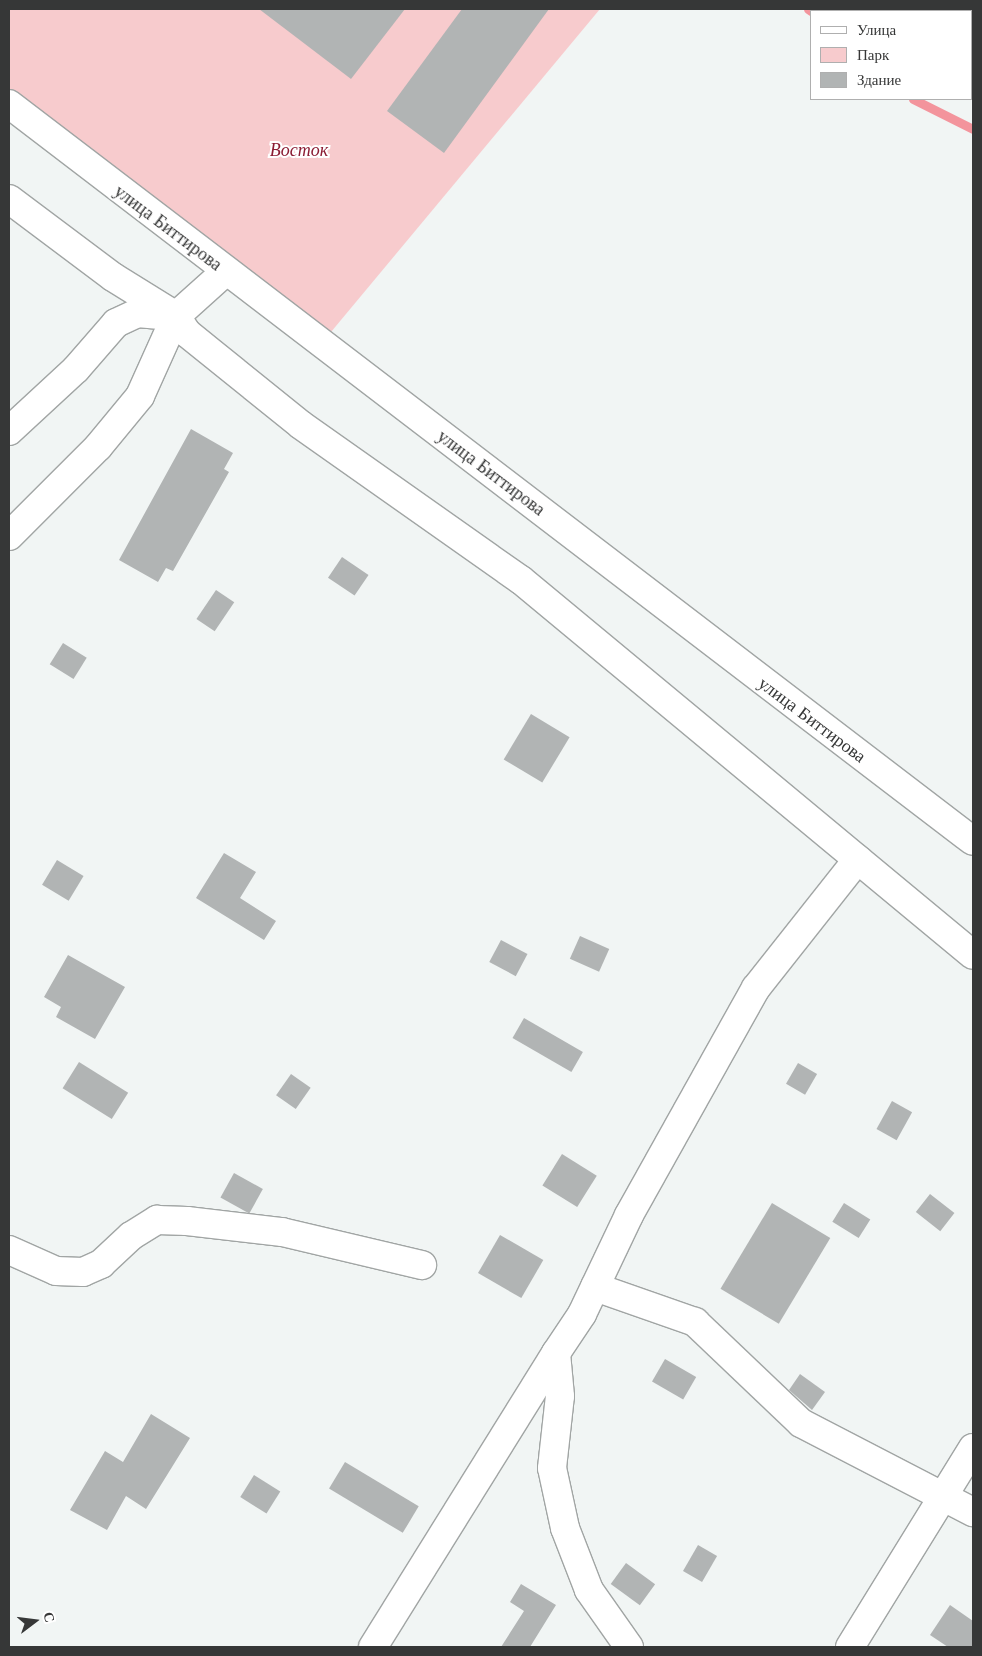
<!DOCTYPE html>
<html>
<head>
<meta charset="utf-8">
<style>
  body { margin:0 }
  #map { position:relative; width:982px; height:1656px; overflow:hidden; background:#f1f5f4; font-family:"Libre Baskerville",serif }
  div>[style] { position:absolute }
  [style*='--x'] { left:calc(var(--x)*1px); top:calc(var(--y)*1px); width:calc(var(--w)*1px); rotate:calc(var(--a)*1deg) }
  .green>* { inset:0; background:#f7cbcd }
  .stream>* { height:9px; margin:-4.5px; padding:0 4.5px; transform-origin:4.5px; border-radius:4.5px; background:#f3949c }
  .building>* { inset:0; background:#b1b4b4; transform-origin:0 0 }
  .roads { filter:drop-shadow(1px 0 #a1a5a4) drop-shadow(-1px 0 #a1a5a4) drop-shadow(0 1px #a1a5a4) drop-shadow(0 -1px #a1a5a4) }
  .minor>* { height:28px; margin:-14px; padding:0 14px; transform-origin:14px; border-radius:14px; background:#fff }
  span { translate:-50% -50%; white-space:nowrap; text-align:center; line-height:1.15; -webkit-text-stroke:4px #fff; paint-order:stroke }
  .park-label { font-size:18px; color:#8b1d34; font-style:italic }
  .street-label { font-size:18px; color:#363737 }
  .frame { position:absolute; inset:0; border:10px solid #363737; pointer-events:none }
  .legend { position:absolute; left:810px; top:10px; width:162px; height:90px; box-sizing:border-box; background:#fff; border:1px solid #afafaf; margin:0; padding:6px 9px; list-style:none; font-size:15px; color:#363737 }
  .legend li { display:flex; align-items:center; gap:10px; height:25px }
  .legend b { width:25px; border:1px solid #afafaf }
  .north { position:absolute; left:10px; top:1596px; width:50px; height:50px; -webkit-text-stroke:4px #fff; paint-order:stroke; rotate:75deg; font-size:14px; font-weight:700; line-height:20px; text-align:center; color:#363737 }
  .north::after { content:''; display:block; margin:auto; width:18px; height:22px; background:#363737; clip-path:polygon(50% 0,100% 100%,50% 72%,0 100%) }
</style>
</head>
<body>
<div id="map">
  <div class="green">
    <i style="clip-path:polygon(9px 9px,600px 9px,321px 344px,9px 104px)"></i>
  </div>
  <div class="stream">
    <i style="--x:808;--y:9;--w:4;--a:34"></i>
    <i style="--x:913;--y:99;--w:67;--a:26.6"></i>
  </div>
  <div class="building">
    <i style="clip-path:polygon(259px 9px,405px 9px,351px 79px)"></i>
    <i style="clip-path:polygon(462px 9px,549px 9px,444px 153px,387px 111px)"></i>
    <i style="clip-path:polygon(191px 429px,233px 453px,224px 469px,229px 472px,173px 571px,166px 568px,158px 582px,119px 560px)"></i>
    <i style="left:342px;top:557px;width:32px;height:25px;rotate:34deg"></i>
    <i style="left:216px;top:590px;width:22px;height:35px;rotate:34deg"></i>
    <i style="left:63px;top:643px;width:28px;height:25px;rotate:32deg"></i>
    <i style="left:531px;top:714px;width:45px;height:53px;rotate:31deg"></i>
    <i style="clip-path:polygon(224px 853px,256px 872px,240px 898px,276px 921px,264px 940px,196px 898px)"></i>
    <i style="left:57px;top:860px;width:31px;height:29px;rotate:31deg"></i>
    <i style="left:580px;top:936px;width:32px;height:25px;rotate:24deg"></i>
    <i style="left:501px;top:940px;width:30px;height:25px;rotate:28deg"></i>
    <i style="clip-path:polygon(68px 955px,125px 987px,95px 1039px,56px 1017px,61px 1007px,44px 997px)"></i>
    <i style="left:524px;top:1018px;width:68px;height:23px;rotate:30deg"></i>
    <i style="left:79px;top:1062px;width:58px;height:31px;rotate:32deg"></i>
    <i style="left:798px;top:1063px;width:22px;height:24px;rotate:30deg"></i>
    <i style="left:291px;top:1074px;width:24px;height:26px;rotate:35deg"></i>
    <i style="left:892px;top:1101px;width:23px;height:32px;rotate:29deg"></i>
    <i style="left:562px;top:1154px;width:41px;height:37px;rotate:32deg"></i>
    <i style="left:234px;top:1173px;width:33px;height:28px;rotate:29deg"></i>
    <i style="left:930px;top:1194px;width:31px;height:23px;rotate:38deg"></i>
    <i style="left:772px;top:1203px;width:68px;height:100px;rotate:31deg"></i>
    <i style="left:844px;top:1203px;width:31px;height:22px;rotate:32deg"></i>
    <i style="left:500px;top:1235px;width:50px;height:44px;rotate:30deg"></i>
    <i style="left:665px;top:1359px;width:36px;height:26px;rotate:30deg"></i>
    <i style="clip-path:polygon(800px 1374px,825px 1392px,812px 1410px,789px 1390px)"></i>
    <i style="clip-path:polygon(151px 1414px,190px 1438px,146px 1509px,126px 1496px,107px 1530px,70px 1510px,105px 1451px,123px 1462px)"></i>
    <i style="left:345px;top:1462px;width:86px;height:31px;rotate:31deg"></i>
    <i style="left:254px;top:1475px;width:31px;height:26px;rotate:32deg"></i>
    <i style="left:698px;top:1545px;width:22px;height:30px;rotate:30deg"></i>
    <i style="left:626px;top:1563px;width:36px;height:26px;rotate:36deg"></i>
    <i style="clip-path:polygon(521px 1584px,556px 1605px,530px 1647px,501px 1647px,524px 1611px,510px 1602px)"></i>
    <i style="clip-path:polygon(950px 1605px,973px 1621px,973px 1647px,948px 1647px,930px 1635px)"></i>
  </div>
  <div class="roads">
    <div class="minor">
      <i style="--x:9;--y:104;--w:1213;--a:37.4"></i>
      <i style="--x:9;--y:199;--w:130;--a:36.9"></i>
      <i style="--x:113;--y:277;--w:74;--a:31.8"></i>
      <i style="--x:176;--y:316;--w:20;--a:57"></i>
      <i style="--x:187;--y:333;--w:146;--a:38.9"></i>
      <i style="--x:301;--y:425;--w:269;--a:35.2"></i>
      <i style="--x:521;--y:580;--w:587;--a:39.68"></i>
      <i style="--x:9;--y:431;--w:91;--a:-42.8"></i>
      <i style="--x:76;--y:369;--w:61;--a:-49"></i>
      <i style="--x:116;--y:323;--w:23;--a:-25"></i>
      <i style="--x:137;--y:313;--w:35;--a:5"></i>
      <i style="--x:9;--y:536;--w:126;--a:-45"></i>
      <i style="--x:98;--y:447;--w:66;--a:-50.5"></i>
      <i style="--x:140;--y:396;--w:88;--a:-65.8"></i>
      <i style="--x:176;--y:316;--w:66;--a:-41.9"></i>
      <i style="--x:9;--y:1250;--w:51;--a:24.1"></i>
      <i style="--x:56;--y:1271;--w:27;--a:2"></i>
      <i style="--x:83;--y:1272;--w:20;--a:-24"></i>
      <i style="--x:101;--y:1264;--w:41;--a:-43"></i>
      <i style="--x:131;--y:1236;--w:31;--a:-32"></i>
      <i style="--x:157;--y:1220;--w:30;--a:2"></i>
      <i style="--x:187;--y:1221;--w:96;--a:6.6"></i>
      <i style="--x:282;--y:1232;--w:144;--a:13.3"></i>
      <i style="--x:595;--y:1287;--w:106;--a:19.3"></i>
      <i style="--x:695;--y:1322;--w:146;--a:43.6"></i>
      <i style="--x:801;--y:1423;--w:194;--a:27.4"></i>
      <i style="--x:373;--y:1647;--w:346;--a:-58.1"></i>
      <i style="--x:629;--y:1647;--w:70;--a:-125.1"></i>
      <i style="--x:589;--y:1590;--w:66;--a:-111.2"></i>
      <i style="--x:565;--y:1528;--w:61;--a:-102.2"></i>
      <i style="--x:552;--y:1468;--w:72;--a:-83.7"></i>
      <i style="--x:560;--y:1396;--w:43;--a:-95.3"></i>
      <i style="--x:556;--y:1353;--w:47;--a:-56.3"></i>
      <i style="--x:582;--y:1314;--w:110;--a:-64.6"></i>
      <i style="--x:629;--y:1215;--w:260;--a:-60.8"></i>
      <i style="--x:756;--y:988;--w:164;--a:-51.7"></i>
      <i style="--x:850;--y:1647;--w:234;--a:-58.3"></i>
    </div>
  </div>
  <div class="park-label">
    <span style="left:299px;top:150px">Восток</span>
  </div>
  <div class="street-label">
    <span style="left:168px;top:228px;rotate:37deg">улица Биттирова</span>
    <span style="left:491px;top:473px;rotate:37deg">улица Биттирова</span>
    <span style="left:812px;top:720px;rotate:37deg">улица Биттирова</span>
  </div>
  <div class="frame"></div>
  <ul class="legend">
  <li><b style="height:6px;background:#fff"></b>Улица</li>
  <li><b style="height:14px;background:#f7cbcd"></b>Парк</li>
  <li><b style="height:14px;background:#b1b4b4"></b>Здание</li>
  </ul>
  <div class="north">С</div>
</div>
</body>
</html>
